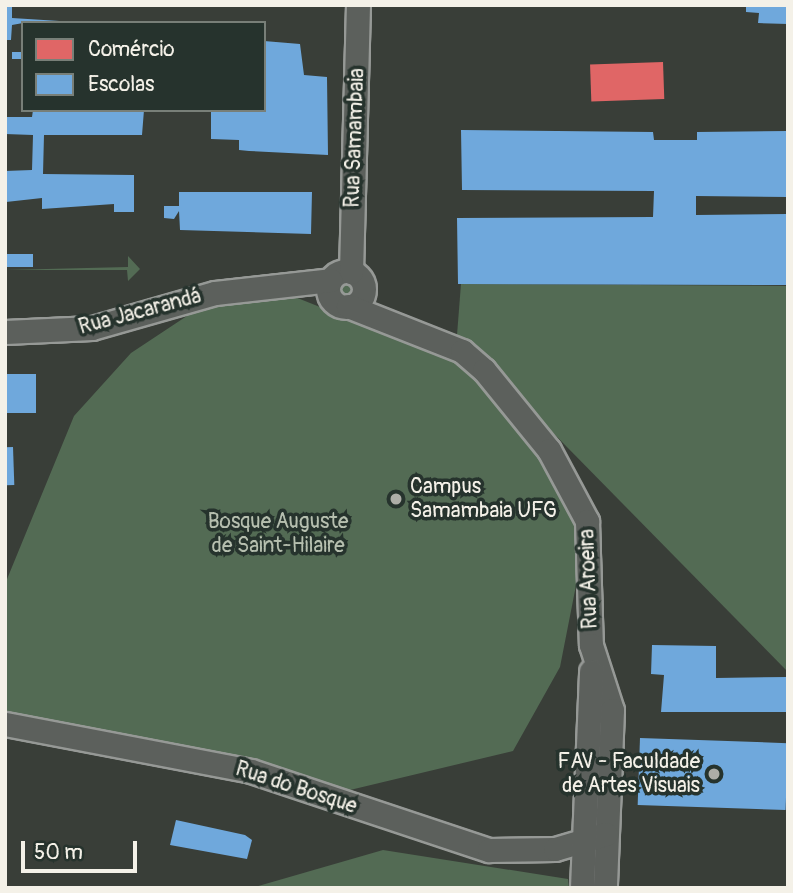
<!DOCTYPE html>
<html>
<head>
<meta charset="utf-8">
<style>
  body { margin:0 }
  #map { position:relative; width:793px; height:893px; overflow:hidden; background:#29302d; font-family:Pangolin,sans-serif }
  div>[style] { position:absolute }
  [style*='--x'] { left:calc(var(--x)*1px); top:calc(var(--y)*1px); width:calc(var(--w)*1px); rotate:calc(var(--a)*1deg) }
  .built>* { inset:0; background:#393e38 }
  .green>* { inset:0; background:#536b54 }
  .round { border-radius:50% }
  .shops>* { inset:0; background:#e06666; transform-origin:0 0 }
  .schools>* { inset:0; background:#6fa8dc; transform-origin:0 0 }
  .roads { filter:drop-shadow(2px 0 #969996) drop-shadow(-2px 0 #969996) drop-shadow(0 2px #969996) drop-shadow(0 -2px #969996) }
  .secondary>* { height:23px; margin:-11.5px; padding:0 11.5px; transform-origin:11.5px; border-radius:11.5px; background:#5c605c }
  .secondary>.ring { margin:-11.5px; padding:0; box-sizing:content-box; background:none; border:23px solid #5c605c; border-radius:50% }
  .dots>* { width:19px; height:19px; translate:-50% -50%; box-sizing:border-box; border:4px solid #26332d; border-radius:50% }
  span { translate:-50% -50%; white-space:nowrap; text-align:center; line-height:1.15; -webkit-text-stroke:7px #26332d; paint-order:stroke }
  .street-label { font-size:21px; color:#f4f1e8 }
  .poi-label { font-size:21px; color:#f4f1e8 }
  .left { translate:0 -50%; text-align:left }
  .right { translate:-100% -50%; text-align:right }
  .park-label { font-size:21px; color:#b6bfaf }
  .frame { position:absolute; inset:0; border:7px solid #f4f1e8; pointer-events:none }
  .legend { position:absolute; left:21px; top:21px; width:245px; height:91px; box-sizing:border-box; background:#26332d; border:2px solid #787f78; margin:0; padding:9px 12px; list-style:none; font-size:21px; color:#f4f1e8 }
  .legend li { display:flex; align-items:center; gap:14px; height:35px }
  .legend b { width:35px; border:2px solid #787f78 }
  .scale { position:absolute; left:21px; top:841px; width:116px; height:32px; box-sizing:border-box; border:4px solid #f4f1e8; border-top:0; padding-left:9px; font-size:21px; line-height:24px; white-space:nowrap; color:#f4f1e8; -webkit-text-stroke:5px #26332d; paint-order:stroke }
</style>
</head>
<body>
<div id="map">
  <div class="built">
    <i style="clip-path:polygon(evenodd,5px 5px,788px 5px,788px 888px,5px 888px,5px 5px,23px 23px,264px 23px,264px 110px,23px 110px,23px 23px)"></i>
  </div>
  <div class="green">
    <i style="clip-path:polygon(128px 256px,140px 269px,128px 281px,127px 270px,5px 270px,128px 267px)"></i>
    <i class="round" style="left:334px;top:279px;width:22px;height:22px"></i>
    <i style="clip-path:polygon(461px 284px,788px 286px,788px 672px,457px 335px)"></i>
    <i style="clip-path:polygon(290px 295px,370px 327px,453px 348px,570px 488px,580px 565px,560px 667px,513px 751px,350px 790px,194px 747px,5px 713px,5px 584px,74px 416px,131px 353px,205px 304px)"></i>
    <i style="clip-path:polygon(383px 850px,568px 879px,569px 888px,251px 888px)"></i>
  </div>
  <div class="shops">
    <i style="left:663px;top:62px;width:37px;height:73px;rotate:88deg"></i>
  </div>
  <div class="schools">
    <i style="clip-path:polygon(5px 5px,12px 5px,12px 18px,91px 23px,23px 23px,12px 25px,11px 40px,5px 40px)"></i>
    <i style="clip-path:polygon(746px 5px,788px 5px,788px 24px,758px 23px,759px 13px,746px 12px)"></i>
    <i style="clip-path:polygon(264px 41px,300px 44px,304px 75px,327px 77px,328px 155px,249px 151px,239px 150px,239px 140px,211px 139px,211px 110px,264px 110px)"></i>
    <i style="left:12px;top:52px;width:11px;height:7px"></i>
    <i style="clip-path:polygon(33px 110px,144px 110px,142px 135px,44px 135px,43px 174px,134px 175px,134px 212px,114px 212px,114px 204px,42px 209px,42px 198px,6px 202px,5px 171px,32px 170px,33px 135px,5px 134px,5px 117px,32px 117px)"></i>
    <i style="clip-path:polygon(461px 130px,653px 132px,654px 140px,697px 140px,697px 132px,788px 131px,788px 197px,696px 196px,696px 215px,788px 214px,788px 285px,458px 284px,457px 218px,653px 217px,654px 191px,462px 190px)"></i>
    <i style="clip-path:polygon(179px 192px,312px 192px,311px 234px,180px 230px,179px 211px,174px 219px,164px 218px,164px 206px,179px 206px)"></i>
    <i style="left:5px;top:254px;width:28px;height:13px"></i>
    <i style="left:5px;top:374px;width:31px;height:39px"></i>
    <i style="left:13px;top:447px;width:38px;height:8px;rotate:88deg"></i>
    <i style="clip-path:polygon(652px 645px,716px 646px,716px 678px,788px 677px,788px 712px,661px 712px,664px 675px,651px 674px)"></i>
    <i style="left:640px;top:738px;width:148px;height:67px;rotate:2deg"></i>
    <i style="clip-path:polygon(176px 820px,245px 835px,252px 840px,247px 859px,170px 845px)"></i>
  </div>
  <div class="roads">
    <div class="secondary">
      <i class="ring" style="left:328px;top:271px;width:13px;height:13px"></i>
      <i style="--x:351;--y:272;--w:267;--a:-88.5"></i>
      <i style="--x:348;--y:306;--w:123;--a:21.5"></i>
      <i style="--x:462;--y:351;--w:29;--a:41"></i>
      <i style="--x:484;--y:370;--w:103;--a:50.9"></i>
      <i style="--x:549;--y:450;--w:81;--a:61.8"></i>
      <i style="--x:587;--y:521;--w:124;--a:88.2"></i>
      <i style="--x:591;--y:645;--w:68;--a:72.1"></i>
      <i style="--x:612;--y:710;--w:178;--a:92.3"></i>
      <i style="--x:5;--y:332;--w:87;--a:-2.6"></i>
      <i style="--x:92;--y:328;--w:128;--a:-15.9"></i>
      <i style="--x:215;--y:293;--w:116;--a:-6.4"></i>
      <i style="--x:5;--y:724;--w:250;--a:10.8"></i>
      <i style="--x:251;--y:771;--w:251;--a:18.4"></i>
      <i style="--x:489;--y:850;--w:66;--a:-0.9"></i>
      <i style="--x:555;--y:849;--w:53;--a:-16.4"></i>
      <i style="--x:582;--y:888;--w:217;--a:-87.6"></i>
    </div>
  </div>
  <div class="dots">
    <i style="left:396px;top:499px;background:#adada7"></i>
    <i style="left:714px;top:774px;background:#adada7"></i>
  </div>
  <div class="street-label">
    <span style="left:355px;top:138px;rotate:-88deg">Rua Samambaia</span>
    <span style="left:140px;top:312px;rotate:-15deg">Rua Jacarandá</span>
    <span style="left:589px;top:579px;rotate:-92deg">Rua Aroeira</span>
    <span style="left:296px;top:788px;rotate:18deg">Rua do Bosque</span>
  </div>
  <div class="poi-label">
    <span class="left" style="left:410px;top:499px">Campus<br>Samambaia UFG</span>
    <span class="right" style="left:700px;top:774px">FAV - Faculdade<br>de Artes Visuais</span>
  </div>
  <div class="park-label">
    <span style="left:278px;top:534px">Bosque Auguste<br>de Saint-Hilaire</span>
  </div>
  <div class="frame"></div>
  <ul class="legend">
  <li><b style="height:19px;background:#e06666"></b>Comércio</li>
  <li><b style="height:19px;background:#6fa8dc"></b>Escolas</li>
  </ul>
  <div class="scale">50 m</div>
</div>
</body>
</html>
